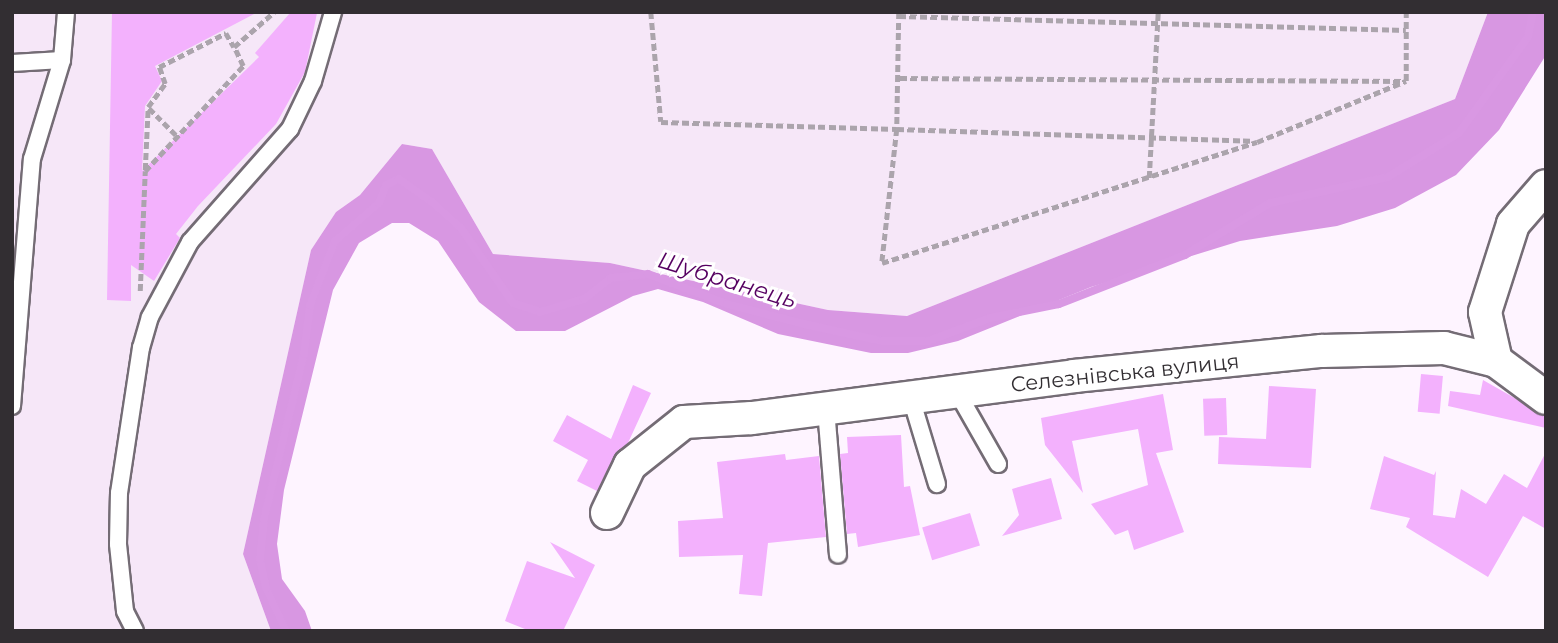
<!DOCTYPE html>
<html>
<head>
<meta charset="utf-8">
<style>
  body { margin:0 }
  #map { position:relative; width:1558px; height:643px; overflow:hidden; background:#fef4ff; font-family:Montserrat,sans-serif }
  div>[style] { position:absolute }
  [style*='--x'] { left:calc(var(--x)*1px); top:calc(var(--y)*1px); width:calc(var(--w)*1px); rotate:calc(var(--a)*1deg) }
  .built>* { inset:0; background:#f6e7f8 }
  .forest>* { inset:0; background:#d897e2 }
  .stream>* { height:8px; margin:-4px; padding:0 4px; transform-origin:4px; border-radius:4px; background:#d998e3 }
  .building>* { inset:0; background:#f3b1fd; transform-origin:0 0 }
  .path>* { height:4.5px; margin-top:-2.25px; transform-origin:0; background:repeating-linear-gradient(90deg,#aba4ac 0 7px,transparent 0 10.5px) }
  .roads { filter:drop-shadow(2px 0 #746c75) drop-shadow(-2px 0 #746c75) drop-shadow(0 2px #746c75) drop-shadow(0 -2px #746c75) }
  .lane>* { height:16px; margin:-8px; padding:0 8px; transform-origin:8px; border-radius:8px; background:#fff }
  .street>* { height:32px; margin:-16px; padding:0 16px; transform-origin:16px; border-radius:16px; background:#fff }
  span { translate:-50% -50%; white-space:nowrap; text-align:center; line-height:1.15; -webkit-text-stroke:6px #fff; paint-order:stroke }
  .street-label { font-size:21px; color:#322e32 }
  .water-label { font-size:23px; color:#560061; font-style:italic }
  .frame { position:absolute; inset:0; border:14px solid #322e32; pointer-events:none }
</style>
</head>
<body>
<div id="map">
  <div class="built">
    <i style="clip-path:polygon(12px 12px,1488px 12px,1455px 99px,907px 316px,828px 310px,610px 263px,493px 254px,432px 149px,402px 144px,360px 195px,336px 212px,311px 250px,243px 554px,271px 631px,12px 631px)"></i>
  </div>
  <div class="forest">
    <i style="clip-path:polygon(1488px 12px,1546px 12px,1546px 55px,1499px 130px,1456px 175px,1395px 208px,1337px 226px,1240px 241px,1091px 287px,958px 341px,908px 353px,871px 353px,778px 334px,703px 302px,658px 289px,633px 296px,565px 331px,516px 331px,479px 302px,438px 241px,409px 223px,392px 223px,359px 243px,333px 290px,284px 490px,277px 544px,282px 579px,305px 611px,312px 631px,271px 631px,243px 554px,311px 250px,336px 212px,360px 195px,402px 144px,432px 149px,493px 254px,610px 263px,828px 310px,907px 316px,1455px 99px)"></i>
  </div>
  <div class="stream">
    <i style="--x:286;--y:631;--w:47;--a:-114.9"></i>
    <i style="--x:266;--y:588;--w:30;--a:-102"></i>
    <i style="--x:260;--y:559;--w:40;--a:-84.3"></i>
    <i style="--x:264;--y:519;--w:170;--a:-76.4"></i>
    <i style="--x:304;--y:354;--w:49;--a:-83"></i>
    <i style="--x:310;--y:305;--w:69;--a:-68.7"></i>
    <i style="--x:335;--y:241;--w:58;--a:-40.8"></i>
    <i style="--x:379;--y:203;--w:19;--a:-69"></i>
    <i style="--x:386;--y:185;--w:14;--a:-25"></i>
    <i style="--x:399;--y:179;--w:40;--a:34.9"></i>
    <i style="--x:432;--y:202;--w:39;--a:42"></i>
    <i style="--x:461;--y:228;--w:91;--a:55.3"></i>
    <i style="--x:513;--y:303;--w:28;--a:18"></i>
    <i style="--x:540;--y:312;--w:46;--a:-16.5"></i>
    <i style="--x:584;--y:299;--w:34;--a:-38"></i>
    <i style="--x:611;--y:278;--w:37;--a:-6"></i>
    <i style="--x:648;--y:274;--w:85;--a:20.8"></i>
    <i style="--x:727;--y:304;--w:80;--a:14.6"></i>
    <i style="--x:804;--y:324;--w:80;--a:12.3"></i>
    <i style="--x:882;--y:341;--w:46;--a:0"></i>
    <i style="--x:928;--y:341;--w:66;--a:-20.4"></i>
    <i style="--x:990;--y:318;--w:70;--a:-11.5"></i>
    <i style="--x:1059;--y:304;--w:135;--a:-21.3"></i>
    <i style="--x:1185;--y:255;--w:100;--a:-31.5"></i>
    <i style="--x:1270;--y:203;--w:121;--a:-12.4"></i>
    <i style="--x:1388;--y:177;--w:84;--a:-31.8"></i>
    <i style="--x:1459;--y:133;--w:118;--a:-54.3"></i>
    <i style="--x:1528;--y:37;--w:25;--a:-79"></i>
  </div>
  <div class="building">
    <i style="clip-path:polygon(112px 12px,258px 12px,155px 66px,162px 81px,145px 106px,142px 171px,259px 57px,255px 53px,290px 13px,317px 13px,305px 72px,276px 124px,198px 206px,176px 234px,180px 238px,154px 281px,131px 265px,131px 301px,107px 300px)"></i>
    <i style="left:1421px;top:374px;width:22px;height:38px;rotate:5deg"></i>
    <i style="clip-path:polygon(1483px 380px,1546px 416px,1546px 428px,1448px 406px,1450px 391px,1480px 395px)"></i>
    <i style="clip-path:polygon(633px 385px,651px 393px,628px 443px,614px 457px,597px 491px,577px 481px,588px 460px,553px 441px,567px 415px,611px 439px)"></i>
    <i style="clip-path:polygon(1269px 386px,1316px 389px,1311px 468px,1218px 464px,1219px 437px,1266px 439px)"></i>
    <i style="clip-path:polygon(1163px 394px,1173px 450px,1156px 453px,1184px 532px,1134px 550px,1128px 530px,1115px 535px,1091px 504px,1148px 485px,1138px 429px,1072px 441px,1083px 493px,1045px 445px,1041px 418px)"></i>
    <i style="left:1226px;top:398px;width:37px;height:23px;rotate:88deg"></i>
    <i style="clip-path:polygon(901px 435px,904px 487px,910px 486px,920px 535px,858px 547px,856px 533px,847px 534px,840px 454px,848px 453px,847px 437px)"></i>
    <i style="clip-path:polygon(1546px 452px,1546px 529px,1523px 516px,1488px 577px,1406px 527px,1410px 518px,1370px 509px,1384px 456px,1434px 475px,1436px 471px,1433px 515px,1455px 518px,1461px 489px,1486px 504px,1504px 474px,1527px 488px)"></i>
    <i style="clip-path:polygon(785px 454px,786px 460px,819px 456px,826px 537px,768px 543px,762px 596px,739px 594px,743px 555px,679px 557px,678px 521px,723px 518px,717px 462px)"></i>
    <i style="clip-path:polygon(1051px 478px,1062px 519px,1002px 536px,1019px 515px,1012px 489px)"></i>
    <i style="left:970px;top:513px;width:34px;height:50px;rotate:73deg"></i>
    <i style="clip-path:polygon(550px 542px,595px 565px,563px 631px,530px 631px,505px 621px,527px 561px,575px 578px)"></i>
  </div>
  <div class="path">
    <i style="--x:651;--y:12;--w:110;--a:84.8"></i>
    <i style="--x:661;--y:122;--w:236;--a:1.7"></i>
    <i style="--x:897;--y:129;--w:135;--a:96.4"></i>
    <i style="--x:882;--y:263;--w:394;--a:-17.9"></i>
    <i style="--x:1257;--y:142;--w:161;--a:-22.3"></i>
    <i style="--x:899;--y:12;--w:117;--a:91"></i>
    <i style="--x:897;--y:129;--w:354;--a:1.9"></i>
    <i style="--x:899;--y:16;--w:507;--a:1.58"></i>
    <i style="--x:900;--y:78;--w:506;--a:0.34"></i>
    <i style="--x:1406;--y:81;--w:69;--a:-90"></i>
    <i style="--x:149;--y:108;--w:38;--a:45"></i>
    <i style="--x:145;--y:170;--w:63;--a:-87.3"></i>
    <i style="--x:148;--y:107;--w:29;--a:-54"></i>
    <i style="--x:165;--y:84;--w:18;--a:-109"></i>
    <i style="--x:159;--y:67;--w:75;--a:-26.9"></i>
    <i style="--x:226;--y:33;--w:16;--a:60"></i>
    <i style="--x:1149;--y:178;--w:166;--a:-86.9"></i>
    <i style="--x:140;--y:291;--w:120;--a:-87.6"></i>
    <i style="--x:145;--y:171;--w:144;--a:-47"></i>
    <i style="--x:243;--y:66;--w:21;--a:-115"></i>
    <i style="--x:234;--y:47;--w:53;--a:-41.2"></i>
  </div>
  <div class="roads">
    <div class="lane">
      <i style="--x:12;--y:63;--w:50;--a:-3.4"></i>
      <i style="--x:957;--y:392;--w:83;--a:60.3"></i>
      <i style="--x:911;--y:398;--w:90;--a:73.2"></i>
      <i style="--x:12;--y:406;--w:248;--a:-85.4"></i>
      <i style="--x:32;--y:159;--w:103;--a:-73.1"></i>
      <i style="--x:62;--y:60;--w:48;--a:-85.2"></i>
      <i style="--x:826;--y:409;--w:146;--a:85.3"></i>
      <i style="--x:135;--y:631;--w:22;--a:-117"></i>
      <i style="--x:125;--y:611;--w:67;--a:-96"></i>
      <i style="--x:118;--y:544;--w:51;--a:-88.9"></i>
      <i style="--x:119;--y:493;--w:147;--a:-81.4"></i>
      <i style="--x:141;--y:348;--w:32;--a:-74"></i>
      <i style="--x:150;--y:317;--w:85;--a:-61.9"></i>
      <i style="--x:190;--y:242;--w:151;--a:-48.5"></i>
      <i style="--x:290;--y:129;--w:53;--a:-64.4"></i>
      <i style="--x:313;--y:81;--w:72;--a:-73.8"></i>
    </div>
    <div class="street">
      <i style="--x:1496;--y:361;--w:62;--a:36.5"></i>
      <i style="--x:607;--y:513;--w:53;--a:-64.4"></i>
      <i style="--x:630;--y:465;--w:69;--a:-38.5"></i>
      <i style="--x:684;--y:422;--w:68;--a:-3.4"></i>
      <i style="--x:752;--y:418;--w:325;--a:-7.4"></i>
      <i style="--x:1074;--y:376;--w:249;--a:-5.8"></i>
      <i style="--x:1322;--y:351;--w:122;--a:-1.4"></i>
      <i style="--x:1444;--y:348;--w:54;--a:14"></i>
      <i style="--x:1496;--y:361;--w:50;--a:-102.7"></i>
      <i style="--x:1485;--y:312;--w:92;--a:-72.3"></i>
      <i style="--x:1513;--y:224;--w:50;--a:-49"></i>
    </div>
  </div>
  <div class="street-label">
    <span style="left:1125px;top:373px;rotate:-6deg">Селезнівська вулиця</span>
  </div>
  <div class="water-label">
    <span style="left:727px;top:280px;rotate:17deg">Шубранець</span>
  </div>
  <div class="frame"></div>
</div>
</body>
</html>
